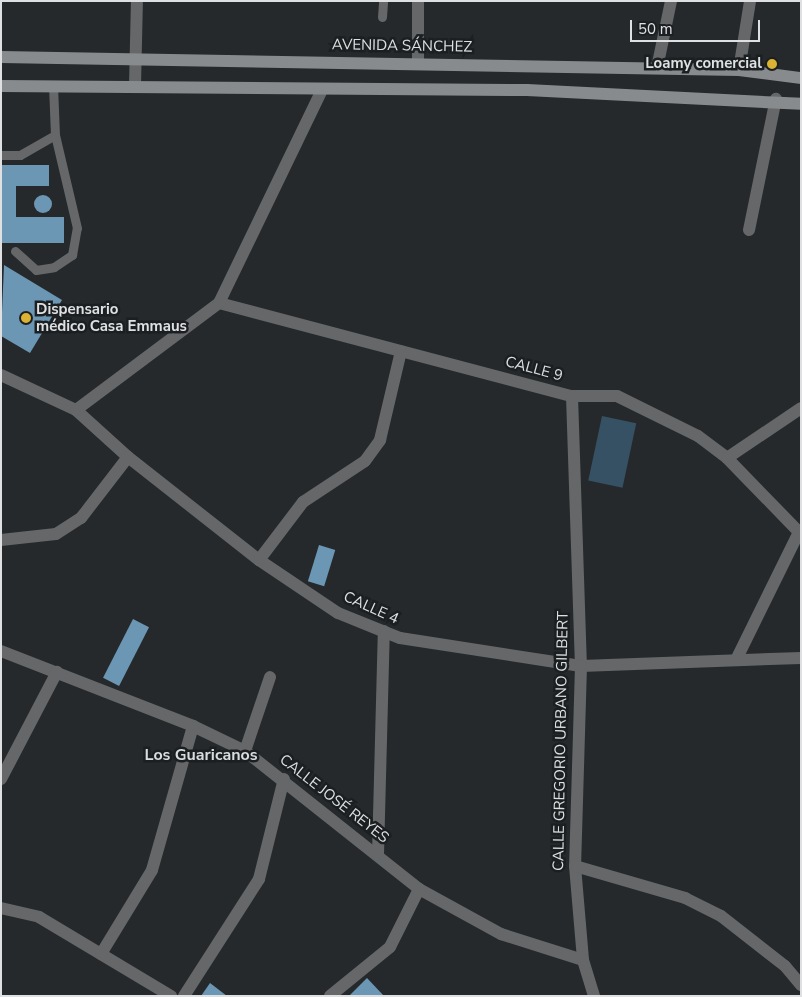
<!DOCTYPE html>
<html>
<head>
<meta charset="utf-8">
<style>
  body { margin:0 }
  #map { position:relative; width:802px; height:997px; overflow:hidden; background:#25292b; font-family:"Nunito Sans",sans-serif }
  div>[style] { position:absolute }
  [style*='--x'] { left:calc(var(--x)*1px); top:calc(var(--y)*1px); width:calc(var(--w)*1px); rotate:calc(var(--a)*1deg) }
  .green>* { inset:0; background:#365164; transform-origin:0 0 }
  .building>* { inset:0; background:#6b97b5; transform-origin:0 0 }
  .round { border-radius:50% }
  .lane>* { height:9px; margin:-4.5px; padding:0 4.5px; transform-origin:4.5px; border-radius:4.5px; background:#656769 }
  .street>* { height:12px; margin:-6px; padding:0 6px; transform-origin:6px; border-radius:6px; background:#656769 }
  .secondary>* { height:12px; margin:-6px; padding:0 6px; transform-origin:6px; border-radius:6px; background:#888b8d }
  .dots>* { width:14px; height:14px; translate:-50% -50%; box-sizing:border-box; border:2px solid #1c1f21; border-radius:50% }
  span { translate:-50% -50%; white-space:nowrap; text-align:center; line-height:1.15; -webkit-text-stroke:5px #1c1f21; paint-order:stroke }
  .street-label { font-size:15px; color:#dee0e2 }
  .poi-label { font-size:15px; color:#dee0e2; font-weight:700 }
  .right { translate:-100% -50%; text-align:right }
  .left { translate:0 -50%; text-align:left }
  .neighbourhood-label { font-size:16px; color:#d8dde0; font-weight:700 }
  .frame { position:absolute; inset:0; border:2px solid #dee0e2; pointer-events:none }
  .scale { position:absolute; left:630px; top:20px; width:130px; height:22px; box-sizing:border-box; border:2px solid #dee0e2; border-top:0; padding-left:6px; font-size:15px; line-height:18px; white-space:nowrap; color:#dee0e2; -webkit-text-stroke:4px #1c1f21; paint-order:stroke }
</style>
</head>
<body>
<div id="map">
  <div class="green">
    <i style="left:602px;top:416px;width:35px;height:66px;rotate:12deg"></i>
  </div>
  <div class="building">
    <i style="clip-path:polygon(1px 165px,49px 165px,49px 186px,16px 186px,16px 217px,64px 217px,64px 243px,1px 243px)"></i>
    <i class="round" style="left:34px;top:195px;width:18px;height:18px"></i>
    <i style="clip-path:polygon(4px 265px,62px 300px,30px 353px,1px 336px)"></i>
    <i style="left:319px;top:545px;width:17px;height:38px;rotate:17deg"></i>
    <i style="left:133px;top:619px;width:18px;height:66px;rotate:27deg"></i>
    <i style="clip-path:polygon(367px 978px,384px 996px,349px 996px)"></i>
    <i style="clip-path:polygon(210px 983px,227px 996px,201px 996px)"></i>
  </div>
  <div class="lane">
    <i style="--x:382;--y:17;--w:16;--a:-86"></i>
    <i style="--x:1;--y:155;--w:19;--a:0"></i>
    <i style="--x:20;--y:155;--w:40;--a:-29.7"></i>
    <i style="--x:55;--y:135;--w:50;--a:-92.3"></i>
    <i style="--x:15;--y:251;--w:28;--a:42"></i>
    <i style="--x:36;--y:270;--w:18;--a:-9"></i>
    <i style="--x:54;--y:267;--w:22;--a:-34"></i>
    <i style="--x:72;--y:255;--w:27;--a:-80"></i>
    <i style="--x:77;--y:228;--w:96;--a:-103.3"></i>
  </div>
  <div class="street">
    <i style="--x:418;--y:63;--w:62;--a:-90"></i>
    <i style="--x:657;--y:68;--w:68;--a:-78.2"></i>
    <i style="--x:739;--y:70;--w:70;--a:-80.9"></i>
    <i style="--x:135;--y:86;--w:85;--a:-88.7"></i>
    <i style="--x:749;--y:230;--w:134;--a:-78.4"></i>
    <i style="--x:219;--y:303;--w:365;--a:14.8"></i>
    <i style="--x:572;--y:396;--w:45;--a:0"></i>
    <i style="--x:617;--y:396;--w:90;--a:26.3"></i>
    <i style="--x:698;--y:436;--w:36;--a:37"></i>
    <i style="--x:727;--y:458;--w:106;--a:45.8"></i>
    <i style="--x:1;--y:375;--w:83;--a:25"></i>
    <i style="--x:76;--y:410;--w:70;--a:42.1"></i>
    <i style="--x:128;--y:457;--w:167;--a:38.2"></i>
    <i style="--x:259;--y:560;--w:95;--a:33.9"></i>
    <i style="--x:338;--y:613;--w:67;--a:22"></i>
    <i style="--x:400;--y:638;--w:183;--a:8.8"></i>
    <i style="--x:581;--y:666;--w:220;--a:-2.1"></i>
    <i style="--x:572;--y:396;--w:270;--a:88.1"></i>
    <i style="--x:581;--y:666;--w:200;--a:91.7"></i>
    <i style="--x:575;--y:866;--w:94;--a:85.1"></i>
    <i style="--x:583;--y:960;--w:38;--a:73"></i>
    <i style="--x:76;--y:410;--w:179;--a:-36.8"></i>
    <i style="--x:219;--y:303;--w:237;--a:-64.2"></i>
    <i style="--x:727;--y:458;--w:89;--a:-34"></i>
    <i style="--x:1;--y:540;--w:55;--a:-6.2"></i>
    <i style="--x:56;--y:534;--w:30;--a:-33"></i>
    <i style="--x:81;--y:518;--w:77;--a:-52.4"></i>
    <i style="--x:259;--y:560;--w:73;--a:-52.8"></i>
    <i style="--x:303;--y:502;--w:74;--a:-33.5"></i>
    <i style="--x:365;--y:461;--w:26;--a:-54"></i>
    <i style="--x:380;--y:440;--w:91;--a:-76.7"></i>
    <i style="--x:1;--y:651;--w:206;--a:21.3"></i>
    <i style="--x:193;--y:726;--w:58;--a:25.7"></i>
    <i style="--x:245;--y:751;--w:222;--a:38.4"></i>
    <i style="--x:419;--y:889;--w:94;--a:28.8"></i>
    <i style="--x:501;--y:934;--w:86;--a:17.6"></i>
    <i style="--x:737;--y:658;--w:140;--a:-63.8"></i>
    <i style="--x:245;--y:751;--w:78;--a:-71.3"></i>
    <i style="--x:1;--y:779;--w:121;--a:-62.4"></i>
    <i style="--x:378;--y:854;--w:223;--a:-88.5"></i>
    <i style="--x:575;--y:866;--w:115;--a:16.2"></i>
    <i style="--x:685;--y:898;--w:40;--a:26.6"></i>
    <i style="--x:721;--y:916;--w:81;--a:38"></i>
    <i style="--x:785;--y:966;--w:25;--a:50"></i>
    <i style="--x:1;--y:908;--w:39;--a:13"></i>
    <i style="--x:39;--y:917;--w:154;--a:30.9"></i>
    <i style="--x:101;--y:954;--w:98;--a:-58.7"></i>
    <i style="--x:152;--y:870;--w:150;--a:-74.1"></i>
    <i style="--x:184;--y:996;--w:139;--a:-57.3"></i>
    <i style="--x:259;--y:879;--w:103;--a:-76"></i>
    <i style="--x:330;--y:996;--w:77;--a:-39.2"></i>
    <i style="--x:390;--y:947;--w:65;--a:-63.4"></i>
  </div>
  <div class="secondary">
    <i style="--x:1;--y:57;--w:738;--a:1.01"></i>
    <i style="--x:739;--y:70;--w:63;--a:7.4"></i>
    <i style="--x:1;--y:86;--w:526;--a:0.44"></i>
    <i style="--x:527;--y:90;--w:274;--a:2.9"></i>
  </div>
  <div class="dots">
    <i style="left:772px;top:64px;background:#dcb233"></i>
    <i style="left:26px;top:318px;background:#dcb233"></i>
  </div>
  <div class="street-label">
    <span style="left:402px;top:46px;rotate:1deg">AVENIDA SÁNCHEZ</span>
    <span style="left:534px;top:369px;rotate:15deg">CALLE 9</span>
    <span style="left:371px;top:608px;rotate:24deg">CALLE 4</span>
    <span style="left:561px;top:741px;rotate:-89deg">CALLE GREGORIO URBANO GILBERT</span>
    <span style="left:334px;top:799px;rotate:38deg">CALLE JOSÉ REYES</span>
  </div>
  <div class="poi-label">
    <span class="right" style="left:762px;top:64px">Loamy comercial</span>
    <span class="left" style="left:36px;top:318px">Dispensario<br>médico Casa Emmaus</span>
  </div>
  <div class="neighbourhood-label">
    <span style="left:201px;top:755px">Los Guaricanos</span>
  </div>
  <div class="frame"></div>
  <div class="scale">50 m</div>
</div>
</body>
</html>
